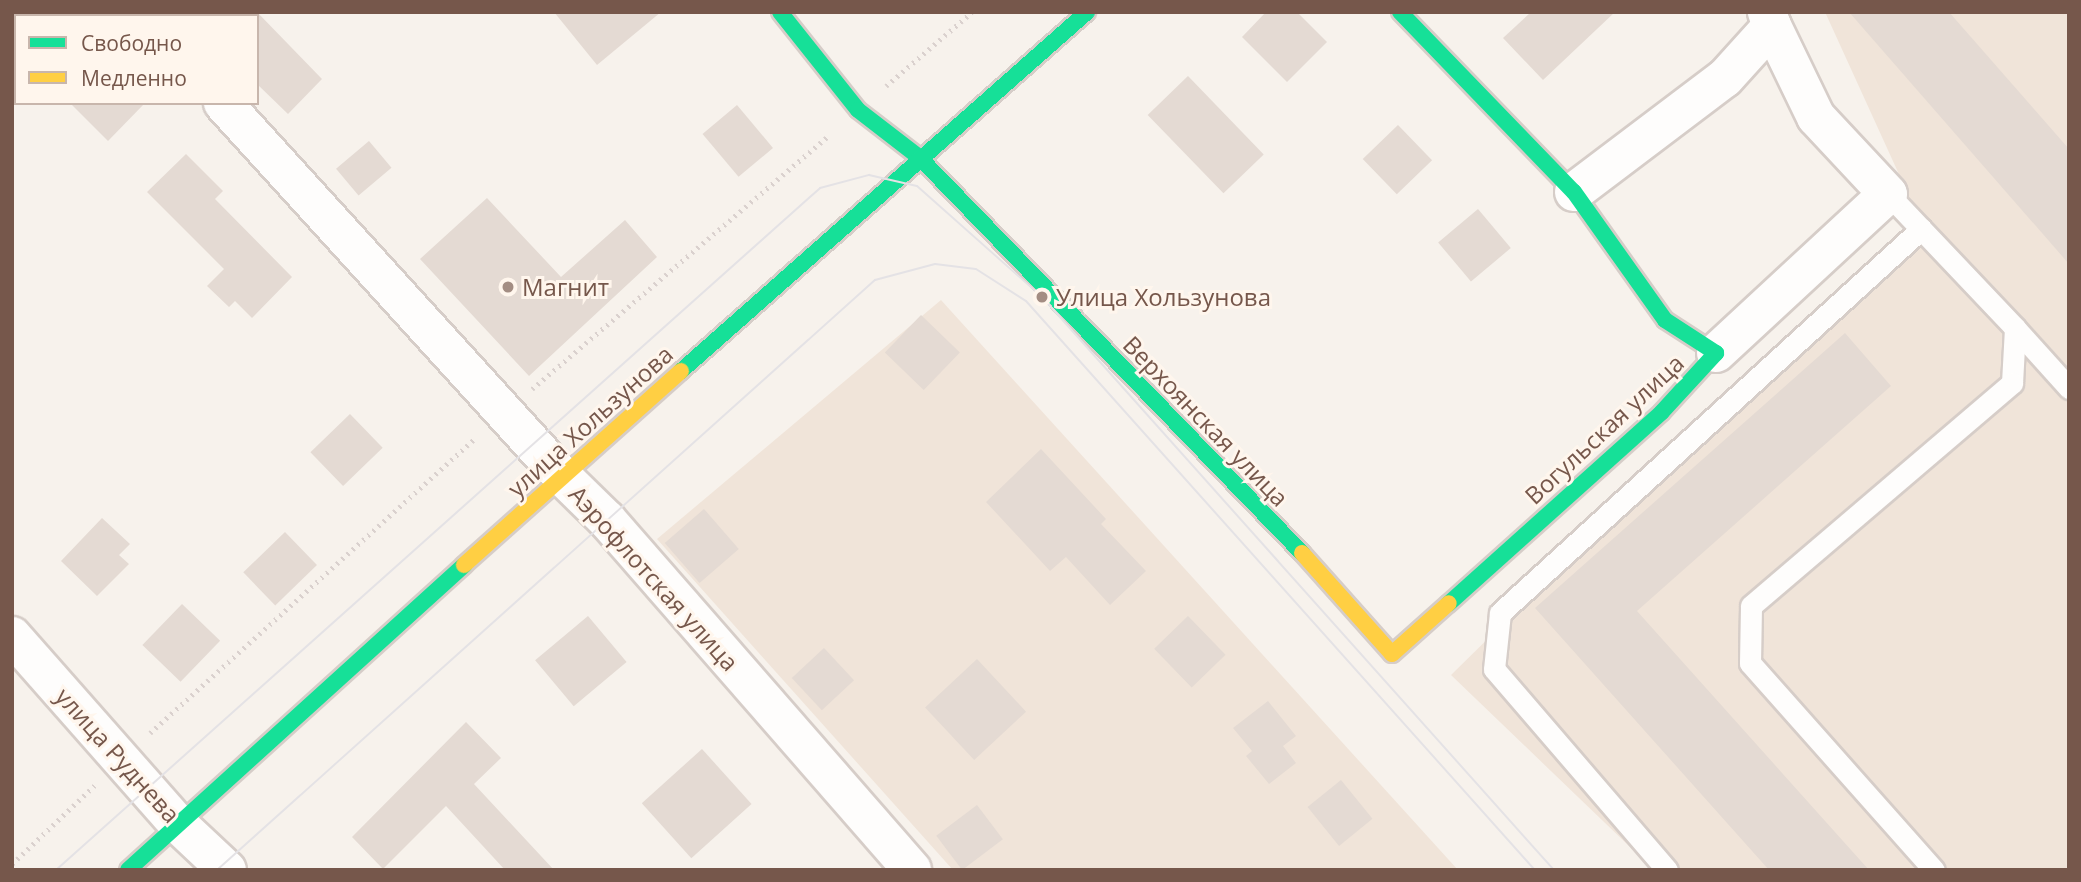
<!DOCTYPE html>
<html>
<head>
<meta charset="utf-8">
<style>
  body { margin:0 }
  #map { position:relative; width:2081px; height:882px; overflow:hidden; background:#f7f2ec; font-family:"Open Sans",sans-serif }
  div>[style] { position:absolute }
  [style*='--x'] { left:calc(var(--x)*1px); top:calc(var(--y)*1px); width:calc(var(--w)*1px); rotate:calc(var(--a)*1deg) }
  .residential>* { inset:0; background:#f0e4d9 }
  .building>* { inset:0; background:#e4dad3; transform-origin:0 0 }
  .path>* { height:4.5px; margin-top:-2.25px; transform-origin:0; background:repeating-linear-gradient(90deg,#dad1ce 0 2px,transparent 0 7px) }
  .roads { filter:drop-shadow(2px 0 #d6cdc8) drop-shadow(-2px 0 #d6cdc8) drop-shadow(0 2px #d6cdc8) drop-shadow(0 -2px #d6cdc8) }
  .lane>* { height:21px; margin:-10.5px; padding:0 10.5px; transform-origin:10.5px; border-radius:10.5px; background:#fefdfc }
  .street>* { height:38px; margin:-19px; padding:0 19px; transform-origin:19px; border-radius:19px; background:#fefdfc }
  .fast>* { height:16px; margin:-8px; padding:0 8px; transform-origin:8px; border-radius:8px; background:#16e098 }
  .slow>* { height:16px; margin:-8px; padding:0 8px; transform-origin:8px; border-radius:8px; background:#ffcf43 }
  .tram>* { height:2px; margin:-1px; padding:0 1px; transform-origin:1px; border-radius:1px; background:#e4e2e5 }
  .dots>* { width:19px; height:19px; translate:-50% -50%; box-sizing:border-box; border:4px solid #fff6ed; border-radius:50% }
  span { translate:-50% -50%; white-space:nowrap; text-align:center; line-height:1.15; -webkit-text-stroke:6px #fff6ed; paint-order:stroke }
  .poi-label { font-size:24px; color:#76574b }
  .left { translate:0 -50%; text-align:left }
  .street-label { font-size:24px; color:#76574b }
  .frame { position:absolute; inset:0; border:14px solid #76574b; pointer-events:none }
  .legend { position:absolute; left:14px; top:14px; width:245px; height:91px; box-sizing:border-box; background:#fff6ed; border:2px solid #c8b6ac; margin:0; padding:9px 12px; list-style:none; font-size:21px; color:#76574b }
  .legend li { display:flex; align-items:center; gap:14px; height:35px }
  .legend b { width:35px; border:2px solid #c8b6ac }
</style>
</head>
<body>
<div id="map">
  <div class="residential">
    <i style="clip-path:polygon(1825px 12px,2069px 12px,2069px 870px,1654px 870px,1451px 675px,1918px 216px)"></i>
    <i style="clip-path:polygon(941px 300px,1458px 870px,953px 870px,657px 539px)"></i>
  </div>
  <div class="building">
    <i style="clip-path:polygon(257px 12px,322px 79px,288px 114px,257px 84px)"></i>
    <i style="clip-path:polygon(554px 12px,661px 12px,597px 65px)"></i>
    <i style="clip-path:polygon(1266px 12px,1297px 12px,1327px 42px,1287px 82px,1242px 37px)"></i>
    <i style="clip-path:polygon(1531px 12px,1615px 12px,1543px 80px,1503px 38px)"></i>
    <i style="clip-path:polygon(1849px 12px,1949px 12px,2069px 149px,2069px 264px)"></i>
    <i style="left:1188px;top:76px;width:109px;height:56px;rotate:46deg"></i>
    <i style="clip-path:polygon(70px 103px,145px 103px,108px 141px)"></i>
    <i style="left:737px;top:105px;width:56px;height:45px;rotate:50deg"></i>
    <i style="left:1398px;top:125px;width:49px;height:49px;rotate:46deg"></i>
    <i style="left:369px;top:141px;width:35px;height:43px;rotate:50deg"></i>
    <i style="clip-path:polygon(186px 154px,223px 191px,215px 199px,292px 277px,252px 318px,235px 301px,229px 307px,207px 286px,224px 269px,147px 192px)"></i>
    <i style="clip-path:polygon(487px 198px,561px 277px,625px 220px,657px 257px,529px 376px,420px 259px)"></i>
    <i style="left:1478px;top:209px;width:51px;height:52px;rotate:50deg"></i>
    <i style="left:921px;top:315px;width:54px;height:52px;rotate:44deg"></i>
    <i style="clip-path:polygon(1845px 333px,1891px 386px,1637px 611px,1869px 870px,1769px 870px,1535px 608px)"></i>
    <i style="left:350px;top:414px;width:47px;height:55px;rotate:46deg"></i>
    <i style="clip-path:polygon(1041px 449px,1106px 519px,1101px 524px,1146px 571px,1110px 605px,1066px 557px,1050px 571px,986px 502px)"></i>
    <i style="left:704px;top:509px;width:53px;height:52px;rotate:49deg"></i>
    <i style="clip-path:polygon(102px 518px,130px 544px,119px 555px,129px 564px,97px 596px,61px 561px)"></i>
    <i style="left:285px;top:532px;width:46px;height:58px;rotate:46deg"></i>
    <i style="left:182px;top:604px;width:53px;height:57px;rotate:44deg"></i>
    <i style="left:588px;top:616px;width:60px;height:69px;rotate:50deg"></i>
    <i style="left:1188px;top:616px;width:54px;height:47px;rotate:46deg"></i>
    <i style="left:824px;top:648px;width:44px;height:44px;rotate:47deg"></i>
    <i style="left:977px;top:659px;width:72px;height:71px;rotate:47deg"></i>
    <i style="clip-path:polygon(1268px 701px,1296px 736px,1283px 746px,1296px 763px,1269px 784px,1246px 756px,1252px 751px,1233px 728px)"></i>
    <i style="clip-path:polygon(466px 722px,501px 758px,474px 784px,554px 870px,505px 870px,446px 806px,383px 869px,352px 837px)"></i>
    <i style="left:702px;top:749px;width:74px;height:81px;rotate:48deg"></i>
    <i style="left:1341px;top:780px;width:50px;height:43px;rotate:51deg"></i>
    <i style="left:977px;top:805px;width:43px;height:51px;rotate:53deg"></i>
  </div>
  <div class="path">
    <i style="--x:886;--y:86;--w:113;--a:-40.7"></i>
    <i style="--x:532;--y:389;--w:391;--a:-40.5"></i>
    <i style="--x:150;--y:733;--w:439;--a:-42.2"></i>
    <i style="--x:12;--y:864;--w:115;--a:-43.6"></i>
  </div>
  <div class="roads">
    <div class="lane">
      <i style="--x:1888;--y:194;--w:185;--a:46.5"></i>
      <i style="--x:2015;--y:328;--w:55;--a:93.1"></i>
      <i style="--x:2012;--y:383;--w:343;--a:139.5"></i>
      <i style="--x:1751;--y:606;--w:57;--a:91"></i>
      <i style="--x:1750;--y:663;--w:277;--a:48.4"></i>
      <i style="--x:2015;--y:328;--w:81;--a:48"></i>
      <i style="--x:1667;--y:870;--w:265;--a:-130.7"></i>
      <i style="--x:1494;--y:669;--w:56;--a:-83.9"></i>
      <i style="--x:1500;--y:613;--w:570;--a:-42.37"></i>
    </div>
    <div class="street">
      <i style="--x:140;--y:12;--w:5;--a:53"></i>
      <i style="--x:223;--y:103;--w:504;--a:47.73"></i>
      <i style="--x:562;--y:476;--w:63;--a:44.4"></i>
      <i style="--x:607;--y:520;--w:464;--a:48.9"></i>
      <i style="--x:1574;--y:192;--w:189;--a:-37.1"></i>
      <i style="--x:1725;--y:78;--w:70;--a:-47.9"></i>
      <i style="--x:1772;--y:26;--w:15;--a:-110"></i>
      <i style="--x:1716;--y:353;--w:234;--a:-42.8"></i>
      <i style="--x:1888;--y:194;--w:105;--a:-133.1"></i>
      <i style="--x:1816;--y:117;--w:101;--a:-115.8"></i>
      <i style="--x:12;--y:636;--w:251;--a:48.6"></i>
      <i style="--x:178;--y:824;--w:67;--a:43.2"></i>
    </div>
    <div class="fast">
      <i style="--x:780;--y:12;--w:125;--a:51.5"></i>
      <i style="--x:858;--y:110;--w:78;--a:37.7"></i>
      <i style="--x:920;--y:158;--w:549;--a:45.96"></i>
      <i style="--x:1400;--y:12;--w:250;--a:46"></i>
      <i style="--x:1574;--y:192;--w:157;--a:54.6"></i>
      <i style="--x:1665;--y:320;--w:61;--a:32.9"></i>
      <i style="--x:1716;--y:353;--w:81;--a:132.5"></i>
      <i style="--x:1661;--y:413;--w:285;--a:138.1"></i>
      <i style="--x:681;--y:371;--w:542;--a:-41.48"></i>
      <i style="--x:128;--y:870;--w:454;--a:-42.2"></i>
    </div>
    <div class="slow">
      <i style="--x:1302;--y:553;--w:135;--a:48.3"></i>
      <i style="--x:1392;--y:654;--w:76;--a:-41.8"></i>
      <i style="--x:464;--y:565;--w:291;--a:-41.8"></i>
    </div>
  </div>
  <div class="tram">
    <i style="--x:56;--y:870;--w:1024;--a:-41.75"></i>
    <i style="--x:820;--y:188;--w:51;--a:-14.9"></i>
    <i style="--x:869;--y:175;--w:49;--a:12.9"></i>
    <i style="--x:917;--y:186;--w:167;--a:41.6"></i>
    <i style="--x:1042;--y:297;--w:768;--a:48.22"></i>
    <i style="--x:217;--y:870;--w:884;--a:-41.88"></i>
    <i style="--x:875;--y:280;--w:62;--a:-14.9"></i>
    <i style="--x:935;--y:264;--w:41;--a:7"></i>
    <i style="--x:976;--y:269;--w:59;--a:32.6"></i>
    <i style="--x:1026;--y:301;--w:763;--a:48.19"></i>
  </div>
  <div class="dots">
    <i style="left:508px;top:287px;background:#a38d83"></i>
    <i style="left:1042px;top:297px;background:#a38d83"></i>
  </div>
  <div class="poi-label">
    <span class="left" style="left:522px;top:287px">Магнит</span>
    <span class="left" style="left:1056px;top:297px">Улица Хользунова</span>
  </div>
  <div class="street-label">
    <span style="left:590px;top:421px;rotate:-42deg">улица Хользунова</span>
    <span style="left:1206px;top:421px;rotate:46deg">Верхоянская улица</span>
    <span style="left:1604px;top:429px;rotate:-43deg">Вогульская улица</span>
    <span style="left:654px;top:578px;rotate:48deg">Аэрофлотская улица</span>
    <span style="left:118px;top:755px;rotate:48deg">улица Руднева</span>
  </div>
  <div class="frame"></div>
  <ul class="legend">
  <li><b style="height:9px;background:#16e098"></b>Свободно</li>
  <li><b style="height:9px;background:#ffcf43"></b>Медленно</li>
  </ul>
</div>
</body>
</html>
